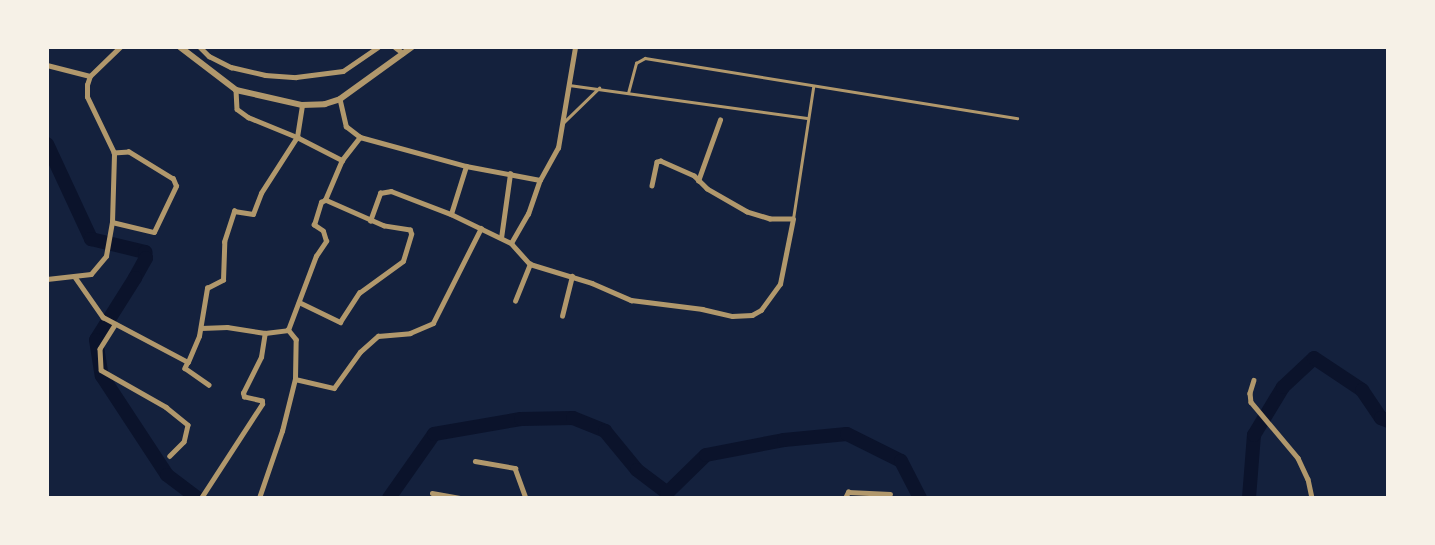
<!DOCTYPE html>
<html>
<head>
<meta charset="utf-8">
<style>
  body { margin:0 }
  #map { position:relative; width:1435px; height:545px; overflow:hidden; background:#14213d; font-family:Quicksand,sans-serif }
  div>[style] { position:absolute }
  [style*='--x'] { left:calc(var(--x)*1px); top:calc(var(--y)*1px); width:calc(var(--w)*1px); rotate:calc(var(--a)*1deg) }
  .river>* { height:14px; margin:-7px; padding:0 7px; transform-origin:7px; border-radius:7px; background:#0b132b }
  .service>* { height:2.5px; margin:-1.25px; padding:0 1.25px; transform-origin:1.25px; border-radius:1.25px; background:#b1986c }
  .minor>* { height:4.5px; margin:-2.25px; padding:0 2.25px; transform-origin:2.25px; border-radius:2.25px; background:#b1986c }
  .tertiary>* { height:6px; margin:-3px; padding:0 3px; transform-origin:3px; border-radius:3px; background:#b1986c }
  span { translate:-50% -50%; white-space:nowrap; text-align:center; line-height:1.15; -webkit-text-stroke:5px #f6f1e7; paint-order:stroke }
  .frame { position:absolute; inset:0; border:49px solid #f6f1e7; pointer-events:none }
</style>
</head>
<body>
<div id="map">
  <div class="river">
    <i style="--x:47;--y:144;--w:105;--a:65.1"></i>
    <i style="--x:91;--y:239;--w:56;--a:13.5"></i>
    <i style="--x:145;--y:252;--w:6;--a:81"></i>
    <i style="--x:146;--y:258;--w:23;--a:119"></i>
    <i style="--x:135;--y:278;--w:73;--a:122.2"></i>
    <i style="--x:96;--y:340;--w:36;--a:81"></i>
    <i style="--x:102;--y:376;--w:118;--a:56.7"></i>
    <i style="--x:167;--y:475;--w:39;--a:37"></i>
    <i style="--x:389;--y:498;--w:78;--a:-54.9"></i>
    <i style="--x:434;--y:434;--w:88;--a:-9.8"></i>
    <i style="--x:521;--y:419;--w:52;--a:-1.1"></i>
    <i style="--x:573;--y:418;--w:35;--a:22"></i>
    <i style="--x:605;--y:431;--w:50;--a:50.6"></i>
    <i style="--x:637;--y:470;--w:38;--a:37"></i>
    <i style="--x:667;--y:493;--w:54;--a:-44.3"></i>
    <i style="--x:706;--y:455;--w:79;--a:-10.9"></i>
    <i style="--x:784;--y:440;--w:63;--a:-5.4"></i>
    <i style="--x:847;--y:434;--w:60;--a:26.6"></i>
    <i style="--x:901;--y:461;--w:42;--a:62.8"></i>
    <i style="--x:1249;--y:498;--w:63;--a:-85.5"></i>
    <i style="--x:1254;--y:435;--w:56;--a:-58.9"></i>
    <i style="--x:1283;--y:387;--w:42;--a:-43.1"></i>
    <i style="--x:1314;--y:358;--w:58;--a:33.7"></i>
    <i style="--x:1362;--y:390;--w:34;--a:56"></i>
    <i style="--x:1381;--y:418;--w:8;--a:23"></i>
  </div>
  <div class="service">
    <i style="--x:569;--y:85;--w:240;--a:7.9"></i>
    <i style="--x:628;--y:93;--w:31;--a:-75"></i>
    <i style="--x:636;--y:63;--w:10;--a:-29"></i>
    <i style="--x:645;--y:58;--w:377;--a:9.2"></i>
    <i style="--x:564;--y:122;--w:49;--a:-44.2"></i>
    <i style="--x:793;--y:219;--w:133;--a:-81.3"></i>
  </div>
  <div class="minor">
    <i style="--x:200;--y:47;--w:13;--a:45"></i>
    <i style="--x:209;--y:56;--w:25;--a:27"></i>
    <i style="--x:231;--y:67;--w:35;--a:13"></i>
    <i style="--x:265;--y:75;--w:31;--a:4"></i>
    <i style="--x:296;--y:77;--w:47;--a:-7.3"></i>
    <i style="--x:343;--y:71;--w:42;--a:-34.4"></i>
    <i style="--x:395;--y:47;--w:10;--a:37"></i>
    <i style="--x:47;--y:65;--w:44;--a:14.3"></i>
    <i style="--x:236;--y:90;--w:19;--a:87"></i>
    <i style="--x:237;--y:109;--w:14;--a:36"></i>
    <i style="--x:248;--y:117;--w:53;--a:22.2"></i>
    <i style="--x:297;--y:137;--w:51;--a:27.1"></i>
    <i style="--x:340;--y:99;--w:28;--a:77"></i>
    <i style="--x:346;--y:126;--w:18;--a:38"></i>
    <i style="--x:360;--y:137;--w:110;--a:15.3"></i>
    <i style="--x:466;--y:166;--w:75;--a:10.7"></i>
    <i style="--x:540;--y:180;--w:37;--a:-61"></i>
    <i style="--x:558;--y:148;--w:102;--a:-80.4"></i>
    <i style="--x:698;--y:181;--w:65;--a:-70.2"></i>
    <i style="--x:451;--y:214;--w:50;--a:-72.6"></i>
    <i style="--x:370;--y:221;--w:30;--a:-70"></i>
    <i style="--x:380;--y:193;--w:11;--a:-10"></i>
    <i style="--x:391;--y:191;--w:64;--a:21"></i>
    <i style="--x:451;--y:214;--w:67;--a:25.8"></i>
    <i style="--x:511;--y:243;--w:28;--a:48"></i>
    <i style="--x:530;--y:264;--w:65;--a:17"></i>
    <i style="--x:592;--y:283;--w:43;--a:23.6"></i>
    <i style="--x:631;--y:300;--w:72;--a:7.2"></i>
    <i style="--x:702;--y:309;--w:31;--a:13"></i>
    <i style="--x:732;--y:316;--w:20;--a:-3"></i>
    <i style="--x:752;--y:315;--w:10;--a:-29"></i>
    <i style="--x:761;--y:310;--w:32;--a:-54"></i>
    <i style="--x:780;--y:284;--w:66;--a:-78.7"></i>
    <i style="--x:793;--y:219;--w:23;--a:180"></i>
    <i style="--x:770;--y:219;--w:24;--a:-163"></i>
    <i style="--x:747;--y:212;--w:46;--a:-150.1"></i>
    <i style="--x:707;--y:189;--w:18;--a:-135"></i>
    <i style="--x:694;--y:176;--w:36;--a:-156"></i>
    <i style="--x:661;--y:161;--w:4;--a:166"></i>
    <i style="--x:657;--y:162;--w:24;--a:102"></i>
    <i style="--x:112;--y:222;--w:43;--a:13.4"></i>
    <i style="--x:154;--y:232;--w:51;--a:-64.4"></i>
    <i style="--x:176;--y:186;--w:8;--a:-113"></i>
    <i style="--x:173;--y:179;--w:52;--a:-148.5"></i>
    <i style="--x:129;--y:152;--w:15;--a:176"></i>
    <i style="--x:501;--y:238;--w:65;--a:-82"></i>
    <i style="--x:511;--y:243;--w:34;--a:-60"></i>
    <i style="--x:528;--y:214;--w:36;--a:-71"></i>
    <i style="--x:75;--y:277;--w:49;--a:55"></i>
    <i style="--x:103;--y:317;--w:96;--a:27.9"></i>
    <i style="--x:188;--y:362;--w:28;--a:-67"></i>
    <i style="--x:199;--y:336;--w:49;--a:-80.5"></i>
    <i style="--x:207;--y:288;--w:18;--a:-27"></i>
    <i style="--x:223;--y:280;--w:38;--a:-88"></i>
    <i style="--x:224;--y:242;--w:33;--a:-72"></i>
    <i style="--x:234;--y:211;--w:19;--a:9"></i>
    <i style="--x:253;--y:214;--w:22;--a:-69"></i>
    <i style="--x:261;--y:193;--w:67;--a:-57.3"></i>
    <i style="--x:297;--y:137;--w:32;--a:-81"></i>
    <i style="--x:47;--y:279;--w:44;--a:-6.5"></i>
    <i style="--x:91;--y:274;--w:23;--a:-50"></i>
    <i style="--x:106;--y:256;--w:35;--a:-80"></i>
    <i style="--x:112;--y:222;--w:69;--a:-88.3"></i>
    <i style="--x:114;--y:153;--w:62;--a:-115.7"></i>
    <i style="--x:87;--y:97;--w:12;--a:-90"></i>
    <i style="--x:87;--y:85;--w:9;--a:-72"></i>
    <i style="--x:90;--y:76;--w:42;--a:-44"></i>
    <i style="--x:515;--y:301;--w:40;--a:-68"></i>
    <i style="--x:299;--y:302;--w:46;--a:26"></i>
    <i style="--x:340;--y:322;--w:35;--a:-57"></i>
    <i style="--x:359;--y:293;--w:54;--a:-36"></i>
    <i style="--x:403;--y:261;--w:28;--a:-73"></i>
    <i style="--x:411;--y:234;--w:4;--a:-104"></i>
    <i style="--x:410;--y:230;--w:26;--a:-171"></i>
    <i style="--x:384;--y:226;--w:64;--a:-156.2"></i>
    <i style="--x:562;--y:316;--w:41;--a:-76"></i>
    <i style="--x:115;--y:325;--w:28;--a:122"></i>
    <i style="--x:100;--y:349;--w:21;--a:87"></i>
    <i style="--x:101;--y:370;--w:75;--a:29.6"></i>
    <i style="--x:166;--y:407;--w:28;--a:39"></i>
    <i style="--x:188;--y:425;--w:17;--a:103"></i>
    <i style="--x:184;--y:442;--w:20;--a:135"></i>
    <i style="--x:201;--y:328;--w:26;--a:-2"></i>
    <i style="--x:227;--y:327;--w:38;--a:9"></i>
    <i style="--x:265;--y:333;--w:23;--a:-7"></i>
    <i style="--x:288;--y:330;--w:79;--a:-69.3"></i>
    <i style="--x:316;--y:256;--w:18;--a:-56"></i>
    <i style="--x:326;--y:241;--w:10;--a:-107"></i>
    <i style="--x:323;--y:231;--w:11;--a:-146"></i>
    <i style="--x:314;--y:225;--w:24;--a:-73"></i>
    <i style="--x:321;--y:202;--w:4;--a:-27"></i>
    <i style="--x:325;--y:200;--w:43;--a:-67"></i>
    <i style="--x:342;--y:160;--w:29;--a:-52"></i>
    <i style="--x:188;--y:362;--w:7;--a:117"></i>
    <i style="--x:185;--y:368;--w:29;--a:35"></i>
    <i style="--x:295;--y:379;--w:40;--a:13"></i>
    <i style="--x:334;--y:388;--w:44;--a:-54.2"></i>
    <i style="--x:360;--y:352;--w:24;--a:-42"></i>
    <i style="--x:378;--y:336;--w:32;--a:-5"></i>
    <i style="--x:410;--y:333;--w:25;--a:-23"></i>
    <i style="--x:433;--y:323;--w:106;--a:-63.2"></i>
    <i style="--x:1254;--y:380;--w:14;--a:107"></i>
    <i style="--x:1250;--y:393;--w:9;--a:84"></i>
    <i style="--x:1251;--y:402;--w:73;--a:50"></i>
    <i style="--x:1298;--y:458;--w:23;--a:65"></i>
    <i style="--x:1308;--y:479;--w:19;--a:78"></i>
    <i style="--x:475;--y:461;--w:41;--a:9.9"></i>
    <i style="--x:515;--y:468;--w:32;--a:70"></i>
    <i style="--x:432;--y:493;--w:28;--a:10"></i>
    <i style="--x:201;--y:498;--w:112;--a:-57"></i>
    <i style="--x:262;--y:404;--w:3;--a:-90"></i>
    <i style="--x:262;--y:401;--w:18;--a:-167"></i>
    <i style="--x:244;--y:397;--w:4;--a:-104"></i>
    <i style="--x:243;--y:393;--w:40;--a:-63.4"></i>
    <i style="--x:261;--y:357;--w:24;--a:-81"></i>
    <i style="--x:259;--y:498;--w:71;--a:-71.1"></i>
    <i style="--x:282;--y:431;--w:54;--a:-76"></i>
    <i style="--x:295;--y:379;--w:39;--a:-89"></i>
    <i style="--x:296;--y:340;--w:13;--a:-129"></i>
    <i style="--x:845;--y:498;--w:7;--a:-63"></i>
    <i style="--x:848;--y:492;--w:42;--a:2.7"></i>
  </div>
  <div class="tertiary">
    <i style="--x:180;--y:47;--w:71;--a:37.5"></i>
    <i style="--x:236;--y:90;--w:68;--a:12.8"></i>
    <i style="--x:302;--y:105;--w:23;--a:-2"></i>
    <i style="--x:325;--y:104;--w:16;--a:-18"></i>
    <i style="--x:340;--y:99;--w:89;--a:-35.8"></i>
  </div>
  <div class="frame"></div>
</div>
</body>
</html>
